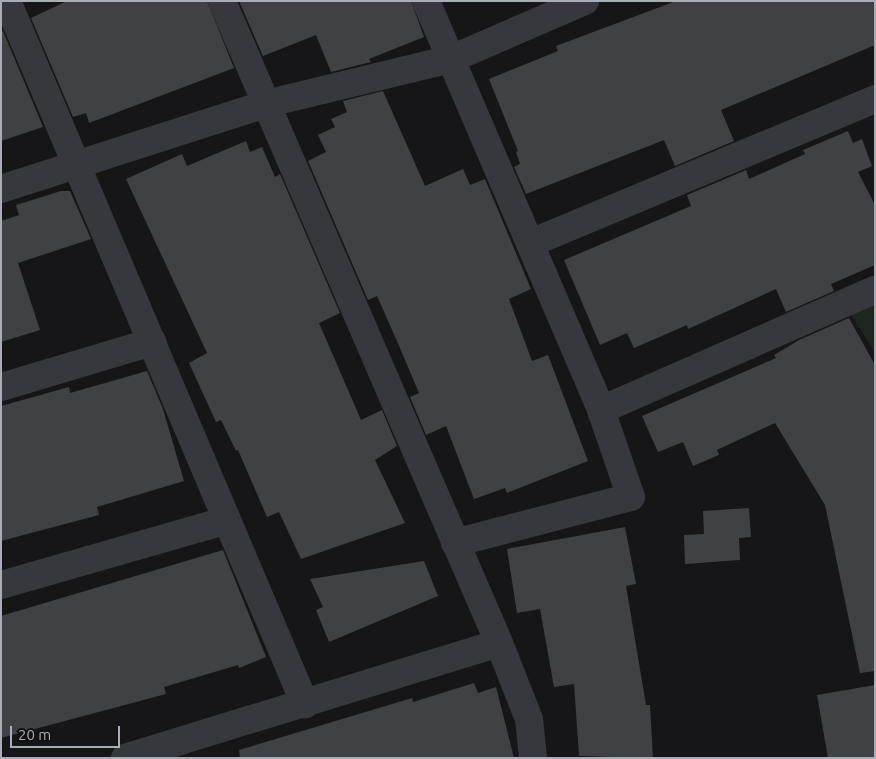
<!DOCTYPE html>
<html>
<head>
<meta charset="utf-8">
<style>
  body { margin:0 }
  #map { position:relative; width:876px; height:759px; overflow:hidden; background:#161618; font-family:Ubuntu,sans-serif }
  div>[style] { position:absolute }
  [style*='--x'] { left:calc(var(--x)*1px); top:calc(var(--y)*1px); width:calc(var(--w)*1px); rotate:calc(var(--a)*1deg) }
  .green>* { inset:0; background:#1e261f }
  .building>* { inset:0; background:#404145 }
  .minor>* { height:28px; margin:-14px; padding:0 14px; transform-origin:14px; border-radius:14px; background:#37383d }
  span { translate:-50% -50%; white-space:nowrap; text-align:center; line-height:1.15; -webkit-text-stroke:4px #111113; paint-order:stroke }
  .frame { position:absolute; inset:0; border:2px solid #a8adb8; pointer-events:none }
  .scale { position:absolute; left:10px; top:726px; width:110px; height:22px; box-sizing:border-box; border:2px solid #a8adb8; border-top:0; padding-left:6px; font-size:15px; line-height:18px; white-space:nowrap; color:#a8adb8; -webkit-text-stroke:4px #111113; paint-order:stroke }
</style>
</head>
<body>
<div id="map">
  <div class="green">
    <i style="clip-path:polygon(875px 295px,875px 353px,847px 308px)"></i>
  </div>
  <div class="building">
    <i style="clip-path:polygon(67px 1px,207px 1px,234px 68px,89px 123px,86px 113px,73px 117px,31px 18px)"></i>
    <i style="clip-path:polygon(239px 1px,411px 1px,424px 37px,369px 59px,371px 62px,331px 72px,316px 35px,263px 56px)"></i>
    <i style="clip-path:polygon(676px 1px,875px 1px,875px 45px,721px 110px,734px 141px,675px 166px,664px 140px,526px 194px,514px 167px,520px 164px,516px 152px,518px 151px,489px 79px,558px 51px,556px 46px)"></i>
    <i style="clip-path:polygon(3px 31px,43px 127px,1px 141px,1px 32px)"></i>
    <i style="clip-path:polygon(383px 91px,425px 186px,463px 169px,470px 185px,485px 179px,531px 289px,509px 299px,532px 361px,548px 355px,588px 461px,507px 493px,505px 488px,474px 499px,446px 426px,426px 435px,410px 397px,419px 393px,397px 341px,377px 296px,368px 300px,308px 161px,326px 152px,318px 135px,335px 127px,331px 119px,347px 112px,343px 101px)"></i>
    <i style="clip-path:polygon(848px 131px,853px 143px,862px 139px,872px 166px,858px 172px,875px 205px,875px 265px,831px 284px,834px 291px,786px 312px,776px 289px,688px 329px,687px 325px,634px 348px,627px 333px,600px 345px,564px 260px,691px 206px,687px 195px,746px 170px,749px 179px,805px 154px,803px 150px)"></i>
    <i style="clip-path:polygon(246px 141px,250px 152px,262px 147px,275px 177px,280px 174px,340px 313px,319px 323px,361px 420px,382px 410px,397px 446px,375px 460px,405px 523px,301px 559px,279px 512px,267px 517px,238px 450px,236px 451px,221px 420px,216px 422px,189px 363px,207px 353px,126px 179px,182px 154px,187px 166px)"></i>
    <i style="clip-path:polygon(61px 191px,70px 191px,91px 239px,18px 263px,40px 330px,1px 342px,1px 221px,19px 215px,16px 205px)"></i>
    <i style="clip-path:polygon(849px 318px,875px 365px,875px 671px,860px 673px,825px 505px,775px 423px,717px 450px,719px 455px,693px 466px,683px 442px,658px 452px,642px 416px,776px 358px,774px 355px,799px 340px)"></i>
    <i style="clip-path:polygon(147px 371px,163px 409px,184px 481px,97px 507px,99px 515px,1px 541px,1px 406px,69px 387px,70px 393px)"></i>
    <i style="clip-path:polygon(749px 508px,751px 537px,739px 538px,740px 560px,685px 564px,684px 535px,704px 534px,703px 511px)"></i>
    <i style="clip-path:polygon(625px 527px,636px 584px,626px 586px,646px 705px,650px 705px,653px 758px,579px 756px,574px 684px,554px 687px,540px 609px,517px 613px,507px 549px)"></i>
    <i style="clip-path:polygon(223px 550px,266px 657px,239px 668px,238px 665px,164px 687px,166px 694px,1px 738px,1px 616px)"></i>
    <i style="clip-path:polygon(424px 561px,438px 596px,329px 642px,316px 610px,323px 607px,310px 579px)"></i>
    <i style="clip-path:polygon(474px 683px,478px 693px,496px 687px,514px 758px,240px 758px,239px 750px,412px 698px,413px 702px)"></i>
    <i style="clip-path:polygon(875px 685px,875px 758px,828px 758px,817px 695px)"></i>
  </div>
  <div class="minor">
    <i style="--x:7;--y:1;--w:764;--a:67.03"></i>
    <i style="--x:222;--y:1;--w:699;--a:66.66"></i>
    <i style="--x:499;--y:643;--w:82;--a:68.5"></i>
    <i style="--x:529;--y:719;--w:39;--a:84"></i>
    <i style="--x:426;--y:1;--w:445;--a:66.8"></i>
    <i style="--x:601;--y:410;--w:92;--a:71"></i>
    <i style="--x:631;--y:497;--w:182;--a:165.4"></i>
    <i style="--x:1;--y:189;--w:277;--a:-17.8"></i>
    <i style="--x:265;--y:104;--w:191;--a:-13.6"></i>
    <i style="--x:451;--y:59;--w:146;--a:-23.4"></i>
    <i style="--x:531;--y:243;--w:373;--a:-22.7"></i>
    <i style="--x:1;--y:387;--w:158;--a:-16.6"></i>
    <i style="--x:601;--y:410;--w:299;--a:-23.7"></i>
    <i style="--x:1;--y:585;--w:235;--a:-16"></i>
    <i style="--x:125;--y:758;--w:391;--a:-17.1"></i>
  </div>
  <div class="frame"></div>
  <div class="scale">20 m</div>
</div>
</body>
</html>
